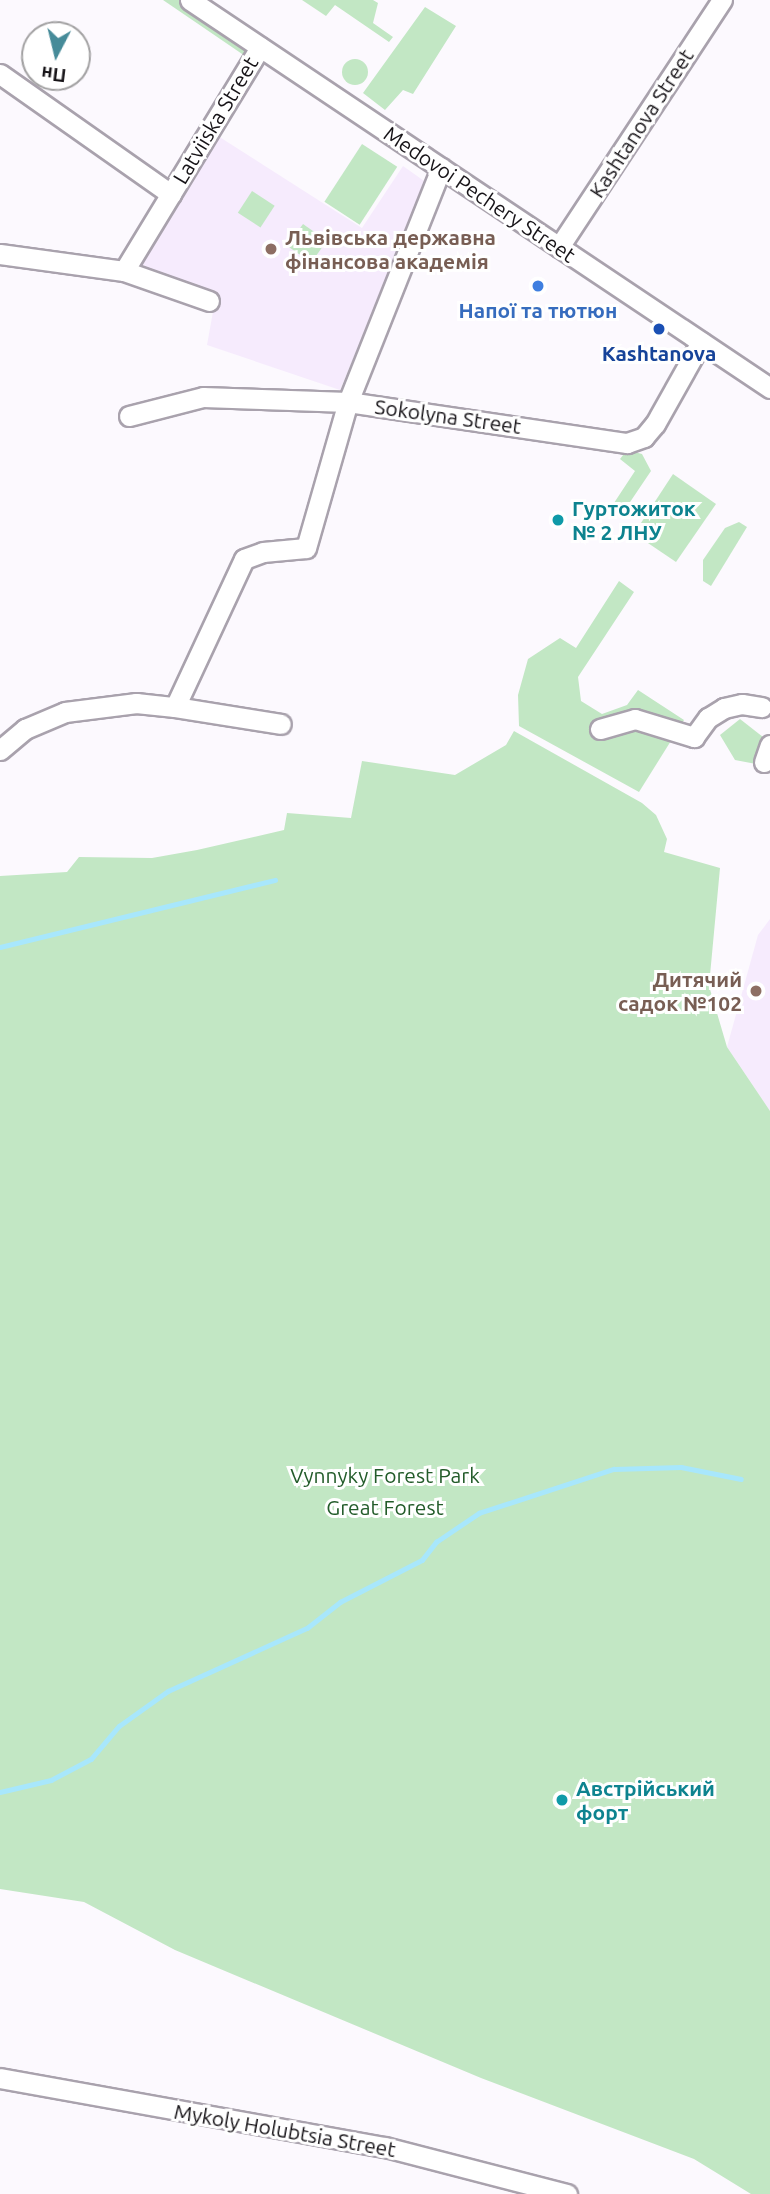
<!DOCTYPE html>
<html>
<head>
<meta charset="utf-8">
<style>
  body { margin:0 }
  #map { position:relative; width:770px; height:2194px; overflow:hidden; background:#fcf9fe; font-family:Ubuntu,sans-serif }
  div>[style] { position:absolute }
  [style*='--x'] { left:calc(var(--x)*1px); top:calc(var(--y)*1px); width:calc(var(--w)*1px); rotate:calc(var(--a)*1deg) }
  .built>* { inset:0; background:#f6ebfd }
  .green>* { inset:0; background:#c2e7c4; transform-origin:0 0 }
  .round { border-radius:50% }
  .stream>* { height:4.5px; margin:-2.25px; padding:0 2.25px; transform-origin:2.25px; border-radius:2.25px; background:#a8e7fc }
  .roads { filter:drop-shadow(2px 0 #a9a2ad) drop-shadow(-2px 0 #a9a2ad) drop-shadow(0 2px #a9a2ad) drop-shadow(0 -2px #a9a2ad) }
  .minor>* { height:19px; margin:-9.5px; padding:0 9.5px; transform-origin:9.5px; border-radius:9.5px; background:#fff }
  .dots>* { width:19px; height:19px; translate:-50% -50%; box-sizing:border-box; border:4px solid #fff; border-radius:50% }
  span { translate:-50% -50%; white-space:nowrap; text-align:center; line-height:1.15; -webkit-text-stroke:6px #fff; paint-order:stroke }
  .street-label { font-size:21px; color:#161317 }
  .education-label { font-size:21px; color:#785e54; font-weight:700 }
  .left { translate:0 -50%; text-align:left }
  .right { translate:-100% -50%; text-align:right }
  .shop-label { font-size:21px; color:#366cbe; font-weight:700 }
  .transit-label { font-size:21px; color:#164399; font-weight:700 }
  .culture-label { font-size:21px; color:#0d838f; font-weight:700 }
  .park-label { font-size:21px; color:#235c2a }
  .north { position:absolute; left:21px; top:21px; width:70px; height:70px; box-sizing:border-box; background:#fff; border:2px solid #a2a1a2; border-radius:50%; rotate:187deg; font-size:19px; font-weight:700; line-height:28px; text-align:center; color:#161317 }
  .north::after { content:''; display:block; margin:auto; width:24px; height:32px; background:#468b99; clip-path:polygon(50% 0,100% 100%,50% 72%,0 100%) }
</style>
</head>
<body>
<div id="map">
  <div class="built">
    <i style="clip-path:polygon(218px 136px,362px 228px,403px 166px,427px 183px,340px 390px,207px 345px,214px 306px,129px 270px)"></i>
    <i style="clip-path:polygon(770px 919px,770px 1111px,727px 1047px,758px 935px)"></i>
  </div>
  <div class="green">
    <i style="clip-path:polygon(163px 0,184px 0,253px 48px,248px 58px)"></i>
    <i style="clip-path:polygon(302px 0,373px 0,378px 3px,373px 23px,393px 37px,389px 42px,335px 5px,326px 16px)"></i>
    <i style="clip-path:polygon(425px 7px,456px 26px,413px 94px,403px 90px,385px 110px,363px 93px)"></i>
    <i class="round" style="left:342px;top:59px;width:26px;height:26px"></i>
    <i style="left:362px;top:144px;width:42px;height:69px;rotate:33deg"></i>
    <i style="left:252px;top:191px;width:27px;height:26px;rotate:33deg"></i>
    <i style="left:303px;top:224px;width:29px;height:27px;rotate:35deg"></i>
    <i style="clip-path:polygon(627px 450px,642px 454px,651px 471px,624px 511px,616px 511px,612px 506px,635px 471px,620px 459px)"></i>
    <i style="clip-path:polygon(673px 474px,716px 504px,676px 562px,642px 539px,639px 526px)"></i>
    <i style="clip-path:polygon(739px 522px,747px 527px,711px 586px,703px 581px,703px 560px,725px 528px)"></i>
    <i style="clip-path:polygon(619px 581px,634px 592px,578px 677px,581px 701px,602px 714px,627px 705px,638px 690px,684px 720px,639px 792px,519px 726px,518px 695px,528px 659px,560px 638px,576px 648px)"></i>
    <i style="clip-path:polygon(740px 719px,763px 737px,756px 764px,735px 760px,720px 735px)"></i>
    <i style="clip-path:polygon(514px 731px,642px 803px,656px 815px,667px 839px,664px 852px,720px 868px,709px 986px,727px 1047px,770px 1111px,770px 2194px,751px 2194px,694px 2159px,481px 2078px,175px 1950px,84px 1902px,0 1889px,0 876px,67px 872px,79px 857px,152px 858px,197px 850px,284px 830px,287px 813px,351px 818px,362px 761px,455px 775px,506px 745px)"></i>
  </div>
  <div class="stream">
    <i style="--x:0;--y:947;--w:283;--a:-13.7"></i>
    <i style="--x:0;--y:1792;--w:52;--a:-13.2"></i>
    <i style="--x:51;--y:1780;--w:45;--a:-27.7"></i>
    <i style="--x:91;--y:1759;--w:43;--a:-49.7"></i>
    <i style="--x:119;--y:1726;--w:60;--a:-35.5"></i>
    <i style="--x:168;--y:1691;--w:153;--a:-24.4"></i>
    <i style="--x:307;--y:1628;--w:42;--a:-38.2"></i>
    <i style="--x:340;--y:1602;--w:92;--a:-27.1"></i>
    <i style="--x:422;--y:1560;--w:23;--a:-52"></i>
    <i style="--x:436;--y:1542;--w:52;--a:-34"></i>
    <i style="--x:479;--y:1513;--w:142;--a:-18.1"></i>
    <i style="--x:614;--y:1469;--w:67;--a:-1.7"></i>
    <i style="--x:681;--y:1467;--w:61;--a:11.3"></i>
  </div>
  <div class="roads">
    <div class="minor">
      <i style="--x:190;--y:0;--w:698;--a:33.78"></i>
      <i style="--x:0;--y:74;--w:209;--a:35.1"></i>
      <i style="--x:559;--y:247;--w:296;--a:-56.6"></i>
      <i style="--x:0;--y:254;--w:125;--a:7.8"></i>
      <i style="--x:124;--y:271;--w:90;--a:19.4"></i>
      <i style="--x:124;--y:271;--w:262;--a:-58.7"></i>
      <i style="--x:129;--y:416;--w:76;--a:-14.4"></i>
      <i style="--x:203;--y:397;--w:145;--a:2"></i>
      <i style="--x:348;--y:402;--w:252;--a:-68.3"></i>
      <i style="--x:175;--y:707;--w:107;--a:9.1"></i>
      <i style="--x:600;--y:729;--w:36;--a:-16"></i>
      <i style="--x:635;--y:719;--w:62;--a:17"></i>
      <i style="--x:694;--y:737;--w:24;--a:-54"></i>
      <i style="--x:708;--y:718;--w:19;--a:-32"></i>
      <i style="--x:724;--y:708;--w:18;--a:-13"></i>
      <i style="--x:742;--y:704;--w:20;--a:9"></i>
      <i style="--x:0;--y:750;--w:33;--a:-40"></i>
      <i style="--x:25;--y:729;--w:43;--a:-23"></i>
      <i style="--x:65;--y:712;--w:72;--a:-7.2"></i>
      <i style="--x:136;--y:703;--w:39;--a:6"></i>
      <i style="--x:175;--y:707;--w:163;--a:-65"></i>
      <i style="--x:244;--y:559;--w:20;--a:-20"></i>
      <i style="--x:263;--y:552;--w:43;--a:-5.3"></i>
      <i style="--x:306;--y:548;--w:152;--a:-74"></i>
      <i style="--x:348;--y:402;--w:282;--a:8.4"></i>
      <i style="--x:627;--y:443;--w:18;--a:-19"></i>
      <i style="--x:644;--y:437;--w:17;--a:-50"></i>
      <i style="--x:655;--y:424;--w:94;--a:-60.7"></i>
      <i style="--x:764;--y:762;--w:18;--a:-71"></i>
      <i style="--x:0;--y:2078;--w:391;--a:10.2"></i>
      <i style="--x:385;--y:2147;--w:188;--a:14.5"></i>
    </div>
  </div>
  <div class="dots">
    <i style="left:271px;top:249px;background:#8d6e63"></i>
    <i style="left:538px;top:286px;background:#3f7fe0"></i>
    <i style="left:659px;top:329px;background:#1a4fb4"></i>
    <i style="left:558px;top:520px;background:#0f9aa8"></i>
    <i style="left:756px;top:991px;background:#8d6e63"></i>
    <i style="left:562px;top:1800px;background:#0f9aa8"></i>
  </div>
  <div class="street-label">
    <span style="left:215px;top:120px;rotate:-59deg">Latviiska Street</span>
    <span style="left:641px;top:123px;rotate:-57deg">Kashtanova Street</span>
    <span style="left:480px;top:194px;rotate:34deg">Medovoi Pechery Street</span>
    <span style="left:448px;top:416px;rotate:8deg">Sokolyna Street</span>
    <span style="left:285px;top:2130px;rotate:10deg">Mykoly Holubtsia Street</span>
  </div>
  <div class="education-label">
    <span class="left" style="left:285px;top:249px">Львівська державна<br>фінансова академія</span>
    <span class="right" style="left:742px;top:991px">Дитячий<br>садок №102</span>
  </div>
  <div class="shop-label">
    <span style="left:538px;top:310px">Напої та тютюн</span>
  </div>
  <div class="transit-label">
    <span style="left:659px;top:353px">Kashtanova</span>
  </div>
  <div class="culture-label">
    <span class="left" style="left:572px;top:520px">Гуртожиток<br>№ 2 ЛНУ</span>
    <span class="left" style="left:576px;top:1800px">Австрійський<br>форт</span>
  </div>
  <div class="park-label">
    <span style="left:385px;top:1475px">Vynnyky Forest Park</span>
    <span style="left:385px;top:1507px">Great Forest</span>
  </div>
  <div class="north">Пн</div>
</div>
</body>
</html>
